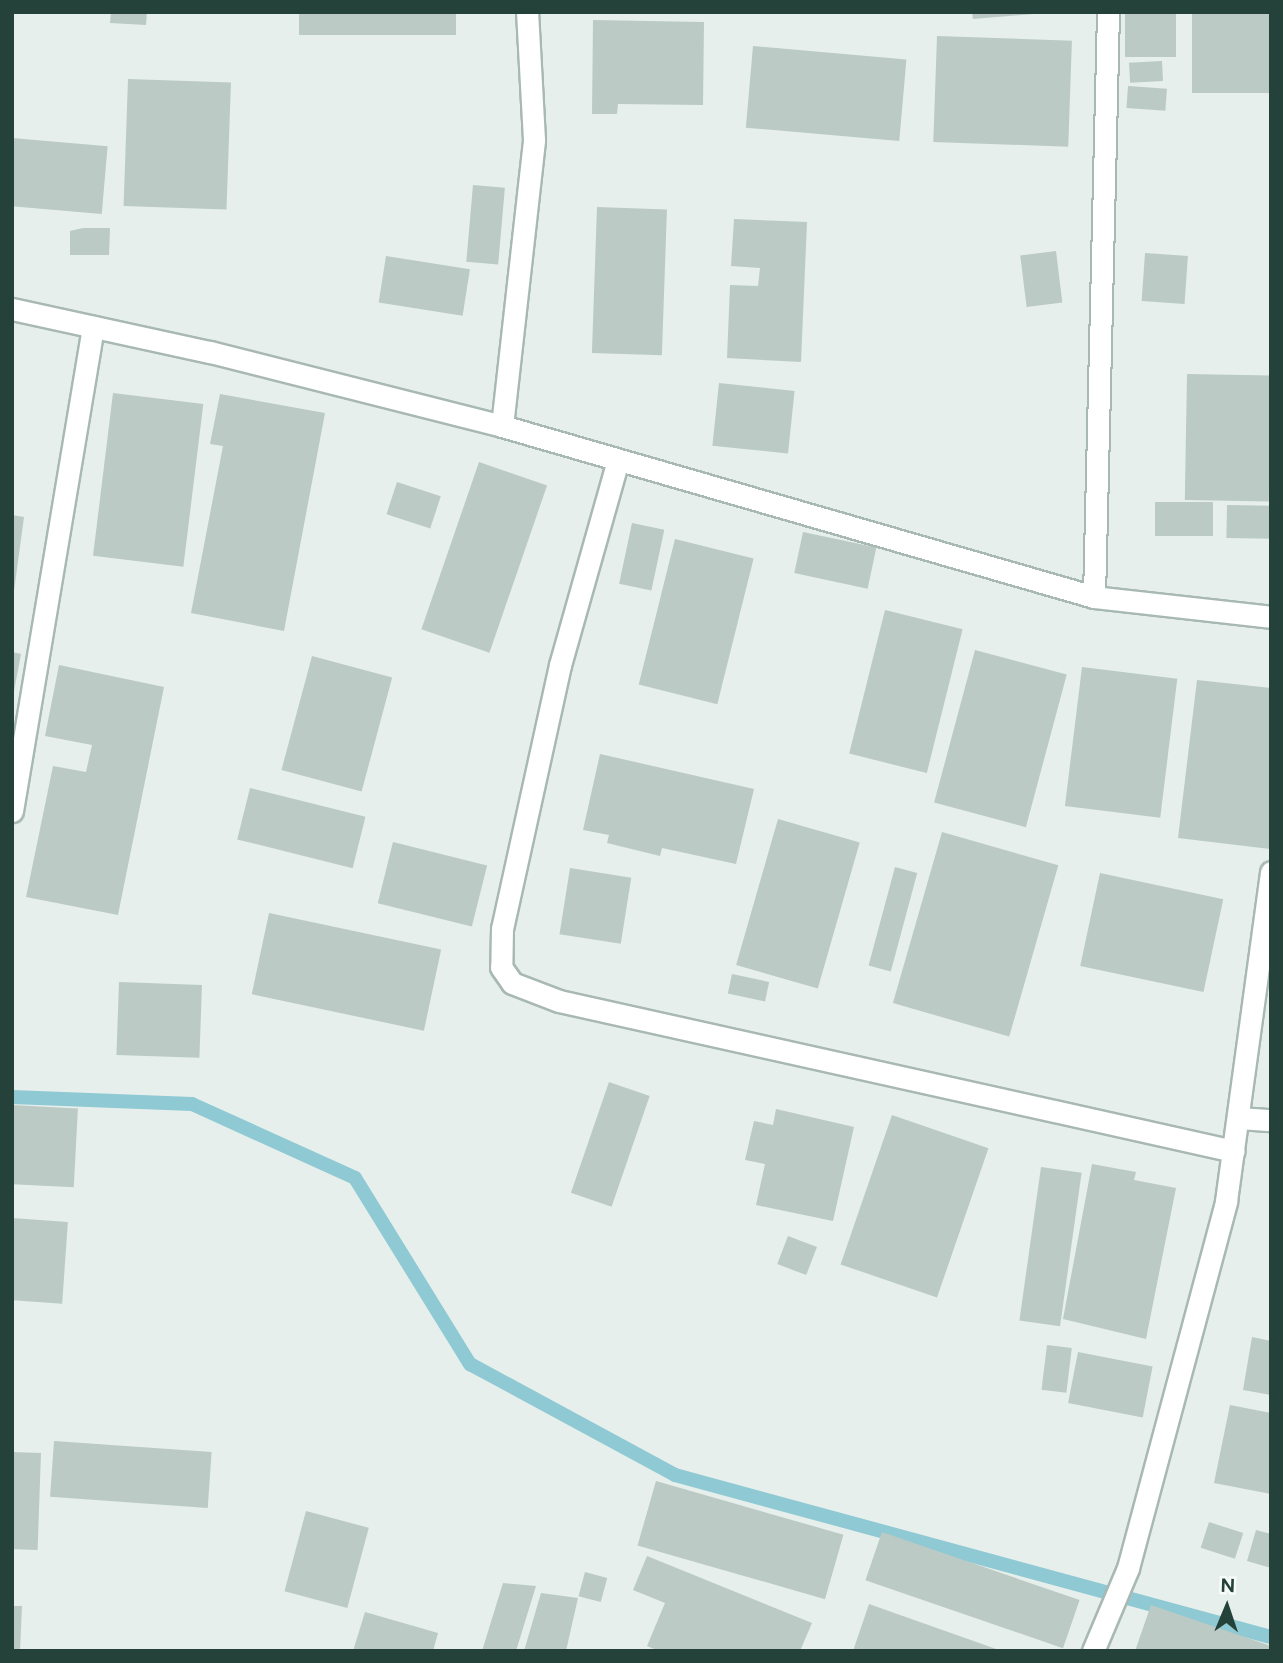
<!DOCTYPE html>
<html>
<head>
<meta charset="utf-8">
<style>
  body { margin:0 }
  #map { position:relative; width:1283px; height:1663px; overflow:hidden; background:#e6efeb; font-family:Figtree,sans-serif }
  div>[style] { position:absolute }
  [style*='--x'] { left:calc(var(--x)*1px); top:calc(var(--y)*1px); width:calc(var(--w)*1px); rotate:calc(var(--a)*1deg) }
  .stream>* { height:14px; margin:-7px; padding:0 7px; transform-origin:7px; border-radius:7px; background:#8ec9d4 }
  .building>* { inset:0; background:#bbcac4; transform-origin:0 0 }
  .roads { filter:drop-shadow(2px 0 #a8b8b2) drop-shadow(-2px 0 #a8b8b2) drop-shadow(0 2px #a8b8b2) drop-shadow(0 -2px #a8b8b2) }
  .street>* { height:21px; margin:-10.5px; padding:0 10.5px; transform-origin:10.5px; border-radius:10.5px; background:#fff }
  span { translate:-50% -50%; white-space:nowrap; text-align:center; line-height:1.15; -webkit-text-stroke:5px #f7fbf9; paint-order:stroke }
  .frame { position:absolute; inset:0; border:14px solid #24423a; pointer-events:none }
  .north { position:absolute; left:1192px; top:1572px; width:70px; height:70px; -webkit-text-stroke:5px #f7fbf9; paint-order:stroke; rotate:2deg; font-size:19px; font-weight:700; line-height:28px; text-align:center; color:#24423a }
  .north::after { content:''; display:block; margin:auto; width:24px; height:32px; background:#24423a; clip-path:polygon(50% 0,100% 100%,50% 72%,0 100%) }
</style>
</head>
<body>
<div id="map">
  <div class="stream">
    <i style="--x:12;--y:1097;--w:180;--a:2.2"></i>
    <i style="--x:192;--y:1104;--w:179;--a:24.4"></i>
    <i style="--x:355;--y:1178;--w:219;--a:58.3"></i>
    <i style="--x:470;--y:1364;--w:233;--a:28.4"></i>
    <i style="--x:675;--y:1475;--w:618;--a:15.21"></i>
  </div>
  <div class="building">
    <i style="clip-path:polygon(111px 12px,147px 12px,146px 25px,110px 23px)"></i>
    <i style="left:299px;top:12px;width:157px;height:23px"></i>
    <i style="clip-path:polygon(972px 12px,1033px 12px,1033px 14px,973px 19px)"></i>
    <i style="left:1125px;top:12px;width:51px;height:45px"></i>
    <i style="left:1192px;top:12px;width:79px;height:81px"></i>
    <i style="clip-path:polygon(593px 20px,704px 22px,703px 105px,618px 104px,617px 114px,592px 114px)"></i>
    <i style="left:937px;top:36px;width:135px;height:106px;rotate:2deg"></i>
    <i style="left:753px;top:46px;width:154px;height:82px;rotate:5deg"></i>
    <i style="left:1162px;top:61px;width:20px;height:33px;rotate:87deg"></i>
    <i style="left:128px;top:79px;width:103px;height:127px;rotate:2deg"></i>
    <i style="left:1128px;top:86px;width:39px;height:22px;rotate:4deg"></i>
    <i style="left:12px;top:138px;width:96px;height:68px;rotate:5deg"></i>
    <i style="left:473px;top:185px;width:32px;height:77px;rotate:5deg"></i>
    <i style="left:597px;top:207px;width:70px;height:146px;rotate:2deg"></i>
    <i style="clip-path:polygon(734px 219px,807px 222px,801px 362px,727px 358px,730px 285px,758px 286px,760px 268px,731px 266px)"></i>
    <i style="clip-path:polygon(83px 228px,110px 228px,109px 255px,70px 255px,70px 231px)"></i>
    <i style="left:1056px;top:251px;width:52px;height:36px;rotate:83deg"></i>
    <i style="left:1145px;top:253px;width:43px;height:48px;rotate:4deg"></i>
    <i style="left:386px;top:256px;width:85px;height:47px;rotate:9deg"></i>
    <i style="left:1187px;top:374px;width:84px;height:126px;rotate:1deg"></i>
    <i style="left:719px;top:383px;width:76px;height:63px;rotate:6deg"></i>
    <i style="left:113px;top:393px;width:91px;height:164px;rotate:7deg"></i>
    <i style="clip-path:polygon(220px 394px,325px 413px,284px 631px,191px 613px,223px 446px,210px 444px)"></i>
    <i style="left:479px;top:462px;width:72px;height:177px;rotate:19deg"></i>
    <i style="left:397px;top:482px;width:46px;height:34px;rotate:18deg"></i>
    <i style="left:1155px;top:502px;width:58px;height:34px"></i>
    <i style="left:1227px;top:505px;width:44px;height:33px;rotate:1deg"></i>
    <i style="clip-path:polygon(12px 515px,24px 517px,14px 591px,12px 591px)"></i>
    <i style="left:632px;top:523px;width:33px;height:62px;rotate:12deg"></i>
    <i style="left:803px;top:532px;width:75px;height:42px;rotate:12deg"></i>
    <i style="left:675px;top:539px;width:81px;height:150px;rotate:14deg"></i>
    <i style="left:885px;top:610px;width:80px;height:148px;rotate:14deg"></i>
    <i style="left:975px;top:650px;width:95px;height:158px;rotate:15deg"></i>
    <i style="clip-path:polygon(12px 652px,21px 654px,14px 691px,12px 691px)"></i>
    <i style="left:312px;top:656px;width:83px;height:118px;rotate:15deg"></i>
    <i style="clip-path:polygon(59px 665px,164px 687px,118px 915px,26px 897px,53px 766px,86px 772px,92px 745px,45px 736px)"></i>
    <i style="left:1082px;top:667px;width:96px;height:140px;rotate:7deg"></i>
    <i style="clip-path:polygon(1197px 680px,1271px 688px,1270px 849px,1178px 838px)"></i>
    <i style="clip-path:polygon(600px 754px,754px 789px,736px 864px,662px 848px,660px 856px,607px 843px,609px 835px,583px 830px)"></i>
    <i style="left:250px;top:788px;width:119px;height:53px;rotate:14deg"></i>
    <i style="left:778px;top:819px;width:85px;height:152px;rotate:16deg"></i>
    <i style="left:942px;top:832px;width:121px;height:178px;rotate:16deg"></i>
    <i style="left:393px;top:842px;width:97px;height:63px;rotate:14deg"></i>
    <i style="left:895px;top:867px;width:23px;height:102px;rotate:15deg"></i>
    <i style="left:570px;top:868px;width:62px;height:67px;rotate:9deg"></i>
    <i style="left:1100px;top:873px;width:126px;height:95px;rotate:12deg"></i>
    <i style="left:269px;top:913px;width:176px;height:83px;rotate:12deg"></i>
    <i style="left:732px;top:974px;width:38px;height:20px;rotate:12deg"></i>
    <i style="left:119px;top:982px;width:83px;height:73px;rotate:2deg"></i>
    <i style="left:609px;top:1082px;width:43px;height:117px;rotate:19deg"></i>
    <i style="left:12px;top:1105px;width:66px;height:79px;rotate:3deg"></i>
    <i style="clip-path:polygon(776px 1109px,854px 1127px,833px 1221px,756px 1205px,765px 1164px,745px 1160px,754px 1121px,773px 1125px)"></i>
    <i style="left:892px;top:1115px;width:102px;height:158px;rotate:19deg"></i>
    <i style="clip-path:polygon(1092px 1164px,1136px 1172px,1134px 1180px,1176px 1188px,1146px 1339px,1063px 1319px)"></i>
    <i style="left:1041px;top:1167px;width:41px;height:155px;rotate:8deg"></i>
    <i style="left:12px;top:1218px;width:56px;height:82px;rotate:4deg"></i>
    <i style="left:788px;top:1236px;width:31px;height:30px;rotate:21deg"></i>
    <i style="clip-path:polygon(1252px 1337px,1271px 1341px,1271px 1395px,1243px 1390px)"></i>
    <i style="left:1047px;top:1345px;width:25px;height:45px;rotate:7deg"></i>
    <i style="left:1078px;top:1352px;width:76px;height:52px;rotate:11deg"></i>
    <i style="clip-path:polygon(1230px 1405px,1271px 1413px,1271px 1494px,1214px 1483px)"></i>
    <i style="left:54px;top:1441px;width:158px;height:56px;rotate:4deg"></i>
    <i style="left:12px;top:1452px;width:29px;height:97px;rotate:2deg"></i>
    <i style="left:656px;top:1481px;width:195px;height:67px;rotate:16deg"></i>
    <i style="left:306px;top:1511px;width:65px;height:83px;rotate:15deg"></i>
    <i style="left:1209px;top:1522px;width:36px;height:27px;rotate:18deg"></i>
    <i style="clip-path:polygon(1256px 1530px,1271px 1534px,1271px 1568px,1247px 1561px)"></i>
    <i style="left:882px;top:1532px;width:209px;height:51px;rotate:19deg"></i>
    <i style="clip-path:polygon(647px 1556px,812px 1623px,800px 1651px,659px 1651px,647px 1646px,665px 1603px,633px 1590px)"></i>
    <i style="left:585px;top:1572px;width:23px;height:25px;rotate:15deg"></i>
    <i style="clip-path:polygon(503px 1583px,536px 1586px,516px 1651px,482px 1651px)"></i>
    <i style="clip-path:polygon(541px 1593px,578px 1598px,566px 1651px,524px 1651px)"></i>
    <i style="clip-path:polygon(869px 1604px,999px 1650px,999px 1651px,853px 1651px)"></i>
    <i style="clip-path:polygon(1151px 1605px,1271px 1646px,1271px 1651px,1135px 1651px)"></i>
    <i style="clip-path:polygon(12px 1606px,22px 1606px,20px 1651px,12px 1651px)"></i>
    <i style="clip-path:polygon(365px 1612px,438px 1633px,433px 1651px,353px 1651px)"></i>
  </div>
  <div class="roads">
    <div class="street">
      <i style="--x:12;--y:309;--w:203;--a:12.3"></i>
      <i style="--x:210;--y:352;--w:301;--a:14.2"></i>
      <i style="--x:502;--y:426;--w:616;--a:16.11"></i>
      <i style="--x:1094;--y:597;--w:178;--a:6.4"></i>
      <i style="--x:502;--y:426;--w:288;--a:-83.6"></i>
      <i style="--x:534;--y:140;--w:128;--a:-93.1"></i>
      <i style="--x:618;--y:460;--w:213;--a:105.8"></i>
      <i style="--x:560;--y:665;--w:269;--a:102.4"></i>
      <i style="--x:502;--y:928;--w:39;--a:91"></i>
      <i style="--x:501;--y:967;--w:19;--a:55"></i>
      <i style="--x:512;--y:983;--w:50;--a:21"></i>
      <i style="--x:559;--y:1001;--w:691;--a:12.53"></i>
      <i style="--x:1094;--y:597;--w:585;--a:-88.63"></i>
      <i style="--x:12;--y:811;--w:491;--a:-80.5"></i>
      <i style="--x:1239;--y:1118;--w:32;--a:4"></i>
      <i style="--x:1093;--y:1651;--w:90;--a:-67.1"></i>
      <i style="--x:1128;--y:1568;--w:380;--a:-75"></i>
      <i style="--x:1226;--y:1201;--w:332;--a:-82.2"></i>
    </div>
  </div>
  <div class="frame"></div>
  <div class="north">N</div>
</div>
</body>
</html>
